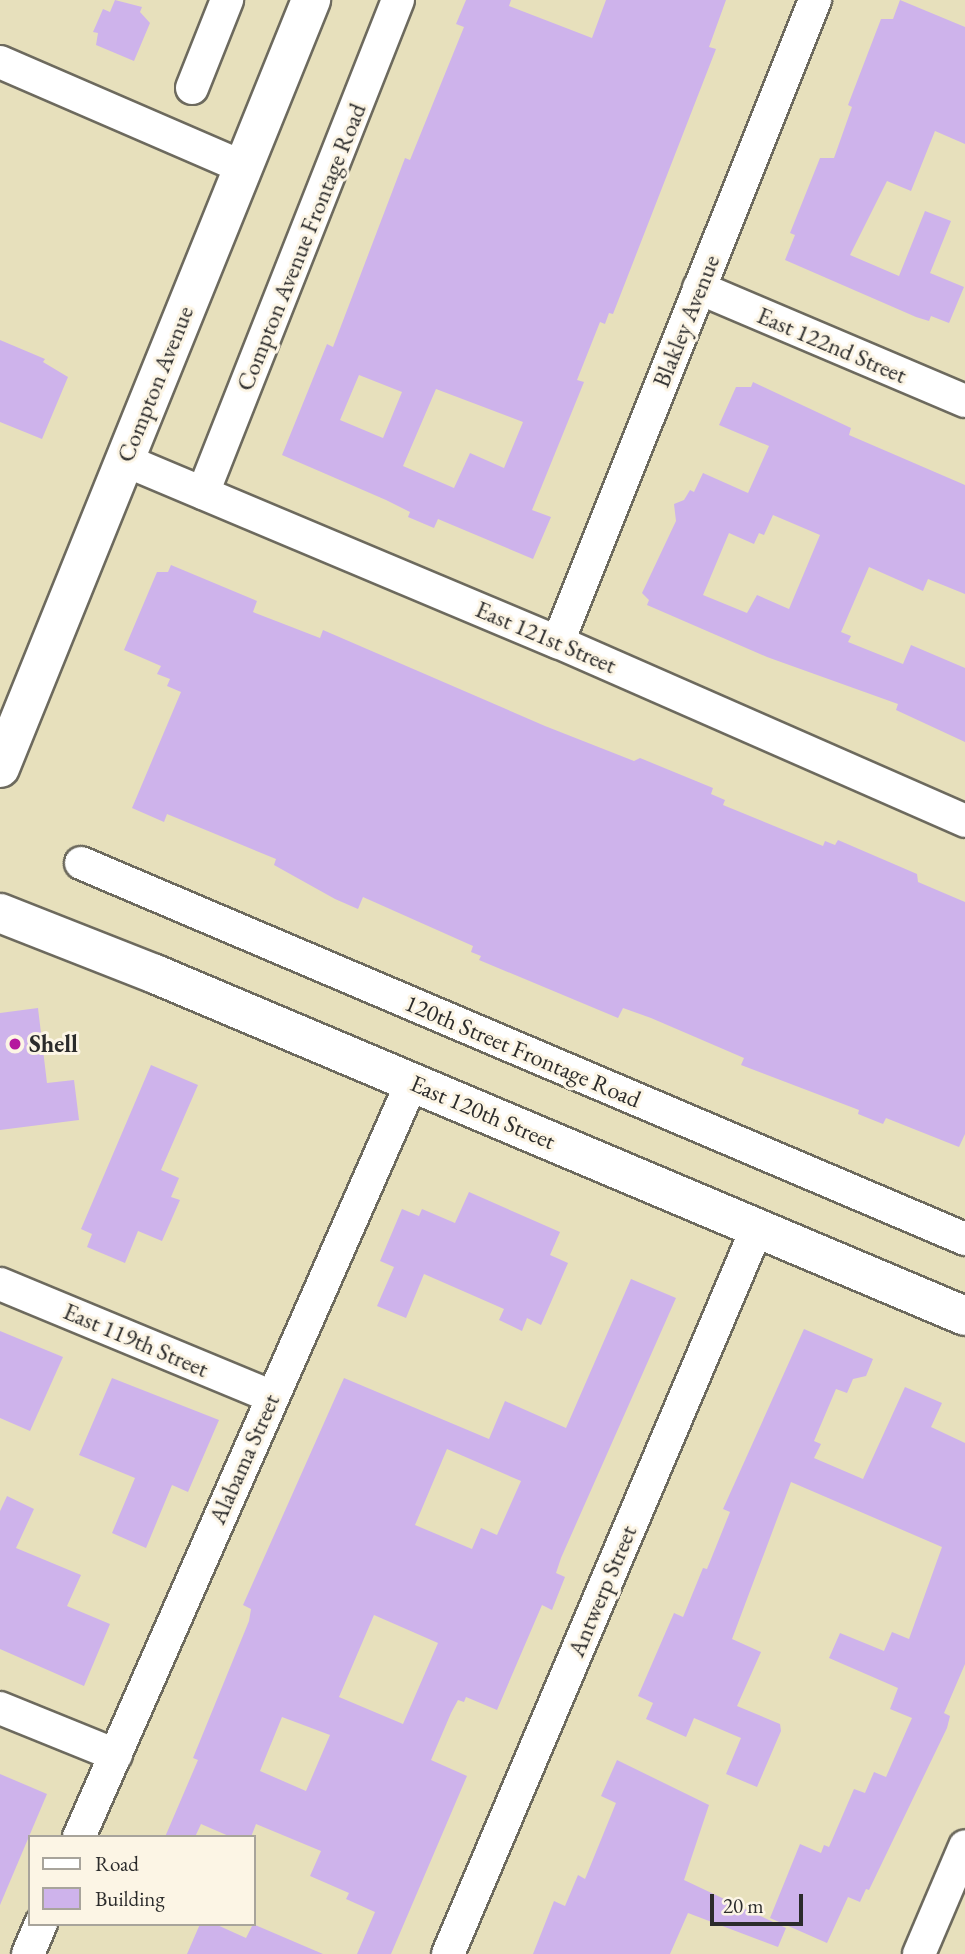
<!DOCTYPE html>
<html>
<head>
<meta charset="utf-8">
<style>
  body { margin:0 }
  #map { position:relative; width:965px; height:1954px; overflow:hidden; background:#e7e0bc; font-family:"EB Garamond",serif }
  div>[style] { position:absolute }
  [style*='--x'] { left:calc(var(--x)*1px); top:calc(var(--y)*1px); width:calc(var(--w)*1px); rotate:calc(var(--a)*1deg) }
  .building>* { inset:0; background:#ceb3eb }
  .roads { filter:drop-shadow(2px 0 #6d6a5e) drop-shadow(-2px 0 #6d6a5e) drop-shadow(0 2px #6d6a5e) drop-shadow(0 -2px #6d6a5e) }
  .street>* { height:32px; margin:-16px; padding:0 16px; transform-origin:16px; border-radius:16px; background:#fff }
  .secondary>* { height:38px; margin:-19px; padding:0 19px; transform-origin:19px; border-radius:19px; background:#fff }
  .dots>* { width:19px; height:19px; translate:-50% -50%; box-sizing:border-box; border:4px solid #fcf5e5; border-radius:50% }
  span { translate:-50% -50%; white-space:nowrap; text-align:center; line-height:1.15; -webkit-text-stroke:6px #fcf5e5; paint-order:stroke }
  .street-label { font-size:24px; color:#2b2b2b }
  .poi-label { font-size:24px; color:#2b2b2b; font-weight:700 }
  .left { translate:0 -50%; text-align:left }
  .legend { position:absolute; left:28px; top:1835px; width:228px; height:91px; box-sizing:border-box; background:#fcf5e5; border:2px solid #a8a49b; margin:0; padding:9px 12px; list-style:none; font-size:21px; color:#2b2b2b }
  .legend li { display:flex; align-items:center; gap:14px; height:35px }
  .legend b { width:35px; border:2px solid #a8a49b }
  .scale { position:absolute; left:710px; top:1894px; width:93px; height:32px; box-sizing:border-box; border:4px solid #2b2b2b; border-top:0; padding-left:9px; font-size:21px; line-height:24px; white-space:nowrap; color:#2b2b2b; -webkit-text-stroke:5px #fcf5e5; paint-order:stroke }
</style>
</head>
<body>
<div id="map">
  <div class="building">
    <i style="clip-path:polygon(115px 0,142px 7px,140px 12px,150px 23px,134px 61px,96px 45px,98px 33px,93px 32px,103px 9px,110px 12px)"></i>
    <i style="clip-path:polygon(evenodd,466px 0,511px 0,509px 6px,592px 38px,606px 0,726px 0,709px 47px,716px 49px,613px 314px,609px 313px,605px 324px,600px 322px,577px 380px,584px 382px,532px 510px,551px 517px,533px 559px,438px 519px,434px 528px,408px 517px,410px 512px,386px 500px,282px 455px,327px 344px,333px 347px,405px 158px,410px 160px,464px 27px,456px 24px,466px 0,359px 375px,402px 392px,383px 438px,340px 420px,359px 375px,466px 0,436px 389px,523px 422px,504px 468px,470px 453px,454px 488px,403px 466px,436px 389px)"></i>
    <i style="clip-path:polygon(900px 0,965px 27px,965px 144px,935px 131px,911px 191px,887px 181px,850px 255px,899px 276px,925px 211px,951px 221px,930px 273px,964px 287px,949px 323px,931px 316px,929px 321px,916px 317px,785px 260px,795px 235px,790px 233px,820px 158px,834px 158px,852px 107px,848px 105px,881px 19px,893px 19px)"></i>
    <i style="clip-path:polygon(0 340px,45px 359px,43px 362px,68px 377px,42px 439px,0 422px)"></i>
    <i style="clip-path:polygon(evenodd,753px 382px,851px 428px,849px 435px,965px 485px,965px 594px,928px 579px,923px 591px,869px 567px,841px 632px,851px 636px,848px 642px,903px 664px,911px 645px,965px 668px,965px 742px,896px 710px,898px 704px,767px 657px,647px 605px,649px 600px,642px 593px,676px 521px,674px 504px,684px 500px,690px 490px,694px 492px,703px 473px,748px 493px,769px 446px,719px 425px,736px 387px,751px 387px,753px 382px,773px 515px,820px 535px,789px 609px,757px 595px,747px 613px,703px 595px,729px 533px,754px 544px,759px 533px,764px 535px,773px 515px)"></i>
    <i style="clip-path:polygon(171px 565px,257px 601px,253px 612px,320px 638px,323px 630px,545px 726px,634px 761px,640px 758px,713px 788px,711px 794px,725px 800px,723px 805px,823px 846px,825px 841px,835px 845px,838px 840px,917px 874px,918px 882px,965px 902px,965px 1134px,959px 1147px,886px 1118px,883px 1124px,858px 1114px,859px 1110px,741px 1065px,744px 1058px,651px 1018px,623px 1008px,618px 1018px,479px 960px,481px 956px,471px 952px,473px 946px,363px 897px,358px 909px,335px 899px,274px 865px,276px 859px,167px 814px,164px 822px,132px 808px,181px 692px,167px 686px,170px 679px,157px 674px,161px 666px,124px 650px,157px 572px,168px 572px)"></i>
    <i style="clip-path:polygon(38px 1008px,47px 1083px,74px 1080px,79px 1120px,0 1130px,0 1013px)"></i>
    <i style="clip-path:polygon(151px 1065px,198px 1085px,161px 1170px,179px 1178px,171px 1197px,180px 1200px,162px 1241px,138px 1231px,125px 1263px,87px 1247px,92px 1234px,81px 1229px)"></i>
    <i style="clip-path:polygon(469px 1192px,560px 1232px,550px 1255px,568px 1263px,541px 1325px,527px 1318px,522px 1331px,499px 1320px,504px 1309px,424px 1274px,406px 1318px,377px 1306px,394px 1267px,380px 1261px,402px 1209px,419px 1216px,422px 1209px,455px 1223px)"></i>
    <i style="clip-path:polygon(evenodd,631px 1279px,676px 1298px,561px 1558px,556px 1573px,565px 1577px,552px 1610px,542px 1605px,497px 1710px,466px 1697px,464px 1702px,458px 1700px,451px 1713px,431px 1760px,467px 1776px,391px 1954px,357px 1954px,375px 1912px,346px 1899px,349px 1893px,310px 1876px,321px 1851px,256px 1824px,251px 1837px,231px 1837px,201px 1824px,195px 1837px,165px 1837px,198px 1760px,193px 1758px,249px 1621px,251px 1609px,243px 1605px,344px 1378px,489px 1439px,505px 1401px,566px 1428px,631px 1279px,447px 1449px,521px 1481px,497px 1535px,481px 1528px,472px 1549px,415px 1525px,447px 1449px,631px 1279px,374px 1615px,438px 1643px,403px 1724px,339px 1697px,374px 1615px,631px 1279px,282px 1717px,330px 1735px,306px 1791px,260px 1771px,282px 1717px)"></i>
    <i style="clip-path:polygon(804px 1329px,873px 1359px,866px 1376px,853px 1379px,847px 1393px,836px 1389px,814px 1441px,821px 1444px,814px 1458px,863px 1479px,905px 1387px,942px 1403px,931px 1427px,965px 1443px,965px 1664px,944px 1713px,950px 1716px,947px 1728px,869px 1890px,866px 1889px,860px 1902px,848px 1897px,827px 1943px,770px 1918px,800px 1844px,821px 1853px,824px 1845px,829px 1847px,854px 1789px,865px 1793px,874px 1772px,886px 1777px,912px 1718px,890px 1709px,898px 1688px,829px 1658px,840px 1633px,884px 1651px,892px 1632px,909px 1639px,942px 1547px,791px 1482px,732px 1639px,761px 1652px,737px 1706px,780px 1724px,781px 1731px,757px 1787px,726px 1774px,741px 1738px,694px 1718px,686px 1737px,646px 1719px,653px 1703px,638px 1696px,674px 1613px,683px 1617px,703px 1568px,707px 1569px,730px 1512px,723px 1509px)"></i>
    <i style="clip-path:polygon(0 1331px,63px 1357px,30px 1431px,0 1418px)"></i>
    <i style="clip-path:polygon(112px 1378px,219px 1420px,188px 1492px,172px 1485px,146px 1548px,112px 1533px,135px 1478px,79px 1455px)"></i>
    <i style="clip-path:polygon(7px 1496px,34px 1509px,16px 1548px,81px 1575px,67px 1606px,110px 1624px,84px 1686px,0 1649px,0 1511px)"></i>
    <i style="clip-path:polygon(617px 1760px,709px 1805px,684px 1880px,786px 1928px,778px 1947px,688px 1913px,670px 1954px,533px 1954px,554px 1901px,565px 1906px,578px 1875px,585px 1879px,616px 1803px,601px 1796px)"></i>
    <i style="clip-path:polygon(0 1774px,47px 1794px,0 1905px)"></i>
    <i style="clip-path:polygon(200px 1924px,215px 1924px,246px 1938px,253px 1924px,323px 1954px,187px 1954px)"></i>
  </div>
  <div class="roads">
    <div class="street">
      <i style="--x:0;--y:62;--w:265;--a:23.4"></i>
      <i style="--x:192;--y:88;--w:95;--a:-68.3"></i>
      <i style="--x:699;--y:288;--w:289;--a:23"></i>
      <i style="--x:124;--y:460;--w:471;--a:22.8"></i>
      <i style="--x:558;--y:642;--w:445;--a:23.7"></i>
      <i style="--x:203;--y:493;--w:530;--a:-68.42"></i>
      <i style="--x:558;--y:642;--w:692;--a:-68.18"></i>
      <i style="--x:81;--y:863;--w:961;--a:23.04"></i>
      <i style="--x:0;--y:1284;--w:293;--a:22.5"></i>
      <i style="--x:0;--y:1708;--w:125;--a:22.1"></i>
      <i style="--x:79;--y:1837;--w:825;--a:-66.2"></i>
      <i style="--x:28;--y:1954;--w:33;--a:-67"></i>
      <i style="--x:448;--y:1954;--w:789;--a:-66.94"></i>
      <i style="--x:919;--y:1954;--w:117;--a:-66.9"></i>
    </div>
    <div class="secondary">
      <i style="--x:0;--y:768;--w:829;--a:-67.95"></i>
      <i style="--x:0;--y:913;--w:167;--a:21.5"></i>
      <i style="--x:155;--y:974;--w:879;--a:22.89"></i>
    </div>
  </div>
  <div class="dots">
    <i style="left:15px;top:1044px;background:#b5179e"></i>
  </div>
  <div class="street-label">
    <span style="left:301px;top:247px;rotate:-68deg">Compton Avenue Frontage Road</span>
    <span style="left:686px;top:321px;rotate:-68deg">Blakley Avenue</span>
    <span style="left:832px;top:345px;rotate:23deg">East 122nd Street</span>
    <span style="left:155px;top:384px;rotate:-68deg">Compton Avenue</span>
    <span style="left:546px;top:637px;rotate:23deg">East 121st Street</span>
    <span style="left:523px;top:1051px;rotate:23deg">120th Street Frontage Road</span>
    <span style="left:483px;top:1112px;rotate:23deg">East 120th Street</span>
    <span style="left:136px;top:1340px;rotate:23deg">East 119th Street</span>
    <span style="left:244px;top:1459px;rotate:-66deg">Alabama Street</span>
    <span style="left:602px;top:1591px;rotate:-67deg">Antwerp Street</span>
  </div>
  <div class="poi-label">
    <span class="left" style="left:29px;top:1044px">Shell</span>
  </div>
  <ul class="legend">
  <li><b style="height:9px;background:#fff"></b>Road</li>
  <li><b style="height:19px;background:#ceb3eb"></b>Building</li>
  </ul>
  <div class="scale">20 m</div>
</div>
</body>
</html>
